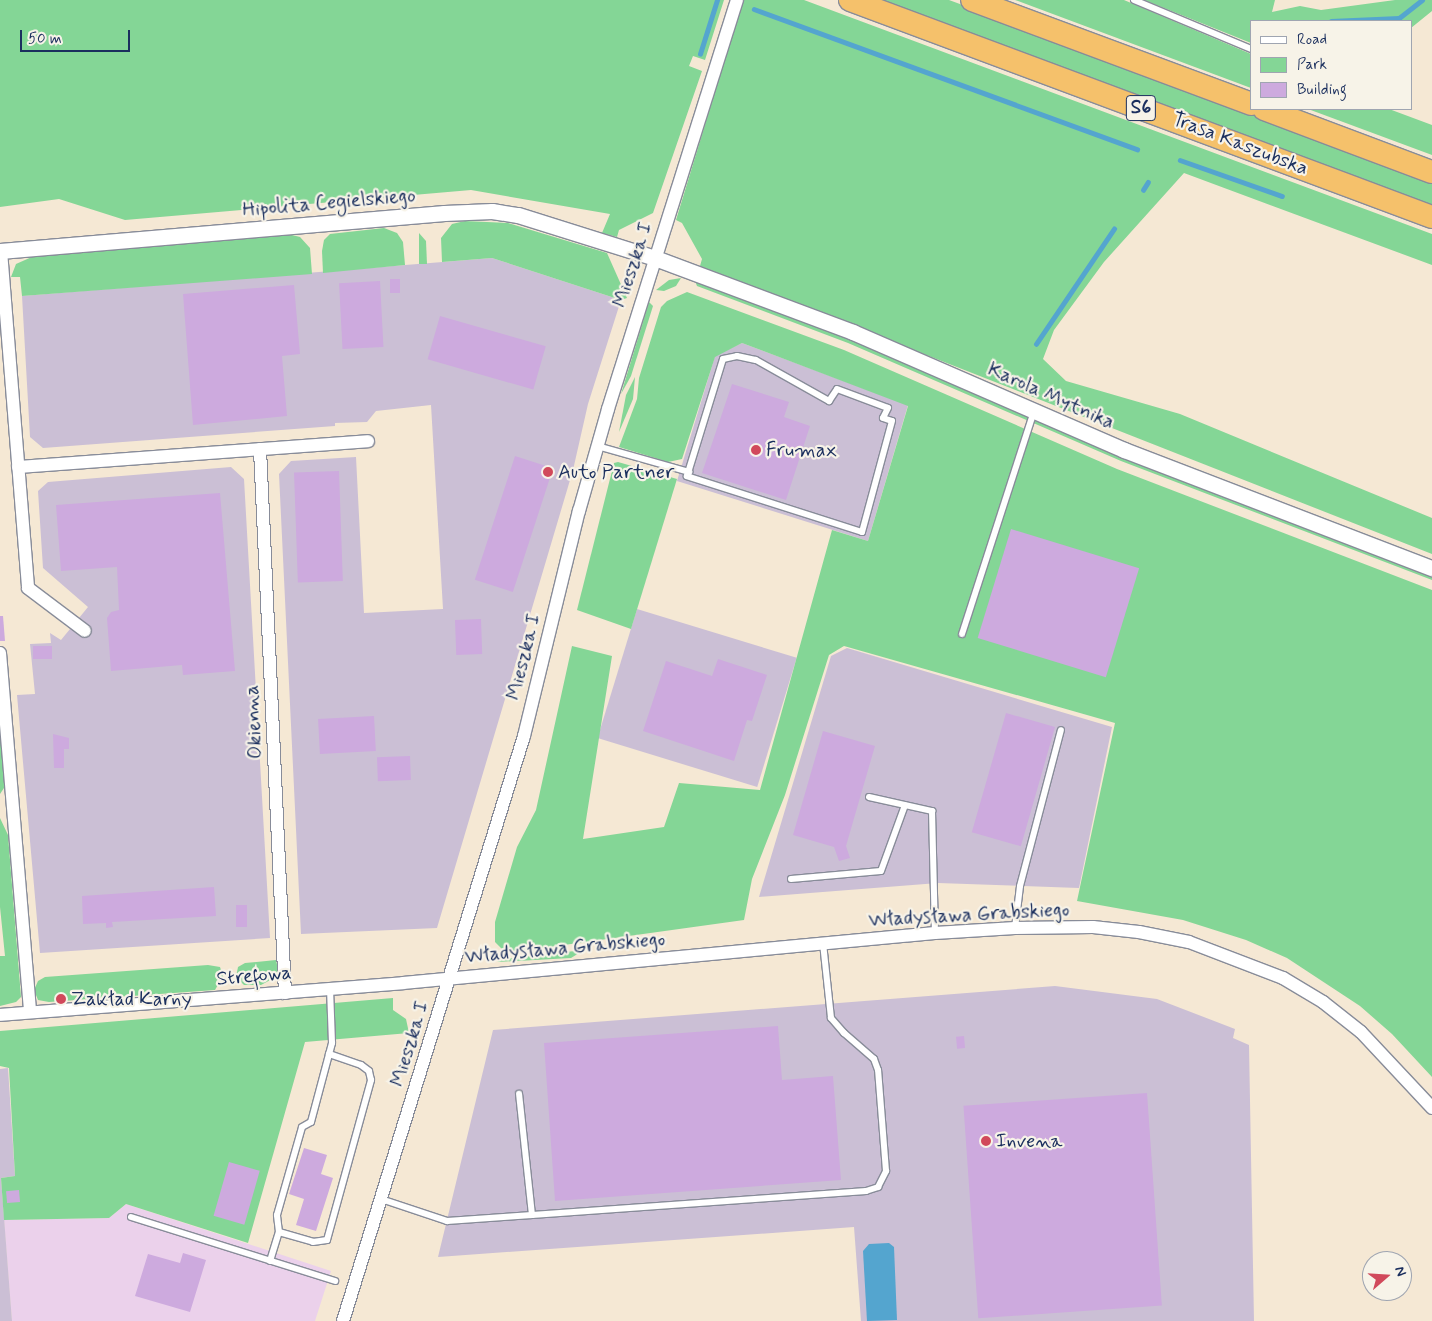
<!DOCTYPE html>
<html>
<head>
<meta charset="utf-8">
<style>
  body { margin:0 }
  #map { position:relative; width:1432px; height:1321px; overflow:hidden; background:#f5e8d4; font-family:Mynerve,sans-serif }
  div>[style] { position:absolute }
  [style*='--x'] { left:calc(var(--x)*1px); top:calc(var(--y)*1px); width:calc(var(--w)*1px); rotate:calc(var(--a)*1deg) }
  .built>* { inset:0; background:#ebd1eb }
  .industrial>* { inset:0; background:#cbbfd5; transform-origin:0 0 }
  .green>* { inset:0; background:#84d696 }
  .water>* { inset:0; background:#54a5cf }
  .stream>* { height:4.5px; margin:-2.25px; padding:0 2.25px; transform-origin:2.25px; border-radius:2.25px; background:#54a5cf }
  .building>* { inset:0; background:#cdaade; transform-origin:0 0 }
  .roads { filter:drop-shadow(1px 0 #888c99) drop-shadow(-1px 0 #888c99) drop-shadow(0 1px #888c99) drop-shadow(0 -1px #888c99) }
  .service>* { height:6px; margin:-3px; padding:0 3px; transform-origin:3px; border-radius:3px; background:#fff }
  .minor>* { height:12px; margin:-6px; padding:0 6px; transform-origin:6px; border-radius:6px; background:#fff }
  .tertiary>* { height:15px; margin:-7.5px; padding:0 7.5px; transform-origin:7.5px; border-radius:7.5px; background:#fff }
  .motorway>* { height:22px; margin:-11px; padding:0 11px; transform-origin:11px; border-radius:11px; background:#f5c16b }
  .dots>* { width:14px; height:14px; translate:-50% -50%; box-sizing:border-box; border:2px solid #f7f3e8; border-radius:50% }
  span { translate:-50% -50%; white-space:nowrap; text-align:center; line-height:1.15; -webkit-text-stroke:4.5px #f7f3e8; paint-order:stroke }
  .shield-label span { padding:1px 4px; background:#f7f3e8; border:1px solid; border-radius:4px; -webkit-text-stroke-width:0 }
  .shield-label { font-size:19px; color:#1b2f5e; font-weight:700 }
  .street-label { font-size:20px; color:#1b2f5e }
  .poi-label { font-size:20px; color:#1b2f5e }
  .left { translate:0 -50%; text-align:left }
  .legend { position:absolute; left:1250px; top:20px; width:162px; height:90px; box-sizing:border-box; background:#f7f3e8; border:1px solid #9fa5b1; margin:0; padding:6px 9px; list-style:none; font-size:15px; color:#1b2f5e }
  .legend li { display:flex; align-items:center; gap:10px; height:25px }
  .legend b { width:25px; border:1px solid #9fa5b1 }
  .north { position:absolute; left:1362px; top:1251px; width:50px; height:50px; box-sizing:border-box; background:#f7f3e8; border:1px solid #9fa5b1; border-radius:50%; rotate:71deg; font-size:14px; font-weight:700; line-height:20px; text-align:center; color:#1b2f5e }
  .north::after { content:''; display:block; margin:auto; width:18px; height:22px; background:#d1495b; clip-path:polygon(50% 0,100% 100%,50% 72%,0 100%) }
  .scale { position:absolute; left:20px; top:30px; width:110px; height:22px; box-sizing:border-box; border:2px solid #1b2f5e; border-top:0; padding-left:6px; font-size:15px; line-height:18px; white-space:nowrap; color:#1b2f5e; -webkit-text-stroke:4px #f7f3e8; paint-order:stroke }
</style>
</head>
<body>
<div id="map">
  <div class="built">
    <i style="clip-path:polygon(126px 1204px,331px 1271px,315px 1321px,12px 1321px,4px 1220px,109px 1218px)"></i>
  </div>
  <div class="industrial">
    <i style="clip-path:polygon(492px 258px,621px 300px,588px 404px,573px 470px,437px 928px,301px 934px,279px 474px,291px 461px,356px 457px,364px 613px,443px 609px,431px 405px,376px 411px,367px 422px,335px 423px,335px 426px,43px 448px,30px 437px,22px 296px)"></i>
    <i style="clip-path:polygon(742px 343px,908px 405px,868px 541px,677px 481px,715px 356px)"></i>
    <i style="clip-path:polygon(231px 467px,244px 479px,270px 938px,40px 953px,17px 695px,35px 694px,30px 644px,51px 643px,50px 633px,61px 640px,88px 607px,43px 568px,38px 491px,48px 482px)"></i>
    <i style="left:637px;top:609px;width:167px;height:135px;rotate:17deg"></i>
    <i style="clip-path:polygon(847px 648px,1112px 727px,1079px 888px,938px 883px,759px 897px,831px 656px)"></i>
    <i style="clip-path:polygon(1055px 986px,1157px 999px,1235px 1029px,1233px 1038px,1249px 1045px,1254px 1321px,861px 1321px,854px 1227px,438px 1257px,493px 1030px)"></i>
    <i style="clip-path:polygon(8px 1068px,15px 1176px,1px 1178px,12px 1321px,0 1321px,0 1069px)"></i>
  </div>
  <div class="green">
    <i style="clip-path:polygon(0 0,724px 0,705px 60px,693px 56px,689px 66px,702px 71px,653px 213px,619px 230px,617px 237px,602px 233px,610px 214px,471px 190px,125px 220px,59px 199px,0 207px)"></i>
    <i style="clip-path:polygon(743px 0,804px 0,1432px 234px,1432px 265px,1184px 173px,1104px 262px,1054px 330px,1043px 359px,1066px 381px,1180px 414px,1432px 518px,1432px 554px,700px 266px,702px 259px,682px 223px,676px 220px)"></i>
    <i style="clip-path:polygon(873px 0,949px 0,1170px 82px,1432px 181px,1432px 208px)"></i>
    <i style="clip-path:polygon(1015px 0,1124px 0,1251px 54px,1251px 88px)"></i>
    <i style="clip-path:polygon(1144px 0,1275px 0,1272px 12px,1300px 6px,1321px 10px,1395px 0,1432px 0,1432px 11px,1411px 28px,1411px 21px,1251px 21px,1251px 43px)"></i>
    <i style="clip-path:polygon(1308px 109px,1389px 109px,1432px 125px,1432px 155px)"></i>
    <i style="clip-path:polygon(465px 221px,508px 223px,607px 253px,627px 298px,621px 300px,492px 258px,442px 262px,441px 238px,452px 224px)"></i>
    <i style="clip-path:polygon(384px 228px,397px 233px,403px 242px,405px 265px,323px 273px,322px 251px,324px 240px,330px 234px)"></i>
    <i style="clip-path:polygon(419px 233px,426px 241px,427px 264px,419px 264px)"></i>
    <i style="clip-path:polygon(292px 235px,300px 237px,310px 248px,312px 274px,22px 296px,20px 277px,11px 277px,16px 264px,34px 256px)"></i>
    <i style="clip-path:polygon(681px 278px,676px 286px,664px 291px,656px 290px,669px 280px)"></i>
    <i style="clip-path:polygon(695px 281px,849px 338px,1123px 457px,1432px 576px,1432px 580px,1121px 461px,848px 343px,697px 286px)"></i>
    <i style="clip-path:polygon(687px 292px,844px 350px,1117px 469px,1432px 590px,1432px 1077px,1392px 1034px,1360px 1006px,1287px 958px,1246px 940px,1183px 920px,1077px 901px,1115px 723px,844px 646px,829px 655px,785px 795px,752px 879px,744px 920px,506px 953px,495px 942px,495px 922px,517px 847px,536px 810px,572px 646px,612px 656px,583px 839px,664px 827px,679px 783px,760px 790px,832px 530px,868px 541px,908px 406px,742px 343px,715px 357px,682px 459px,668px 462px,619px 447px,637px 399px,639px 378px,661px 307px,667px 301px)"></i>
    <i style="clip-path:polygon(649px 302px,653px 306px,631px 376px,621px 394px)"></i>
    <i style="clip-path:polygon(635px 377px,633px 399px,619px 432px,626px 395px)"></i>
    <i style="clip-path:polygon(618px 462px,677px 479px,631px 629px,577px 610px,614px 463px)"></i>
    <i style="clip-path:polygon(0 718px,6px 785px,0 794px)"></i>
    <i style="clip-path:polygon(0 818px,8px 835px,21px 997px,16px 1002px,0 1006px,0 956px,5px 956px,0 907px)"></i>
    <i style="clip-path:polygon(584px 950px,571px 958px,497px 962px,504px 959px)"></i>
    <i style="clip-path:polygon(276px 960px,278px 969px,274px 978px,261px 985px,244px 985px,236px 977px,238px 967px,245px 963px)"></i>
    <i style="clip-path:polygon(208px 965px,220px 967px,223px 976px,215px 990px,49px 1002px,38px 1000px,34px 990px,38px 981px,45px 977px)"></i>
    <i style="clip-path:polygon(393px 998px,393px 1010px,406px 1019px,409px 1033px,305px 1042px,248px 1243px,126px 1204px,109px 1218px,4px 1220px,1px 1178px,15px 1176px,9px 1068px,0 1066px,0 1031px)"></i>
  </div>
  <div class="water">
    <i style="clip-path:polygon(889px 1243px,894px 1247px,897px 1320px,867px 1321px,863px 1251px,869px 1244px)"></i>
  </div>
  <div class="stream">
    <i style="--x:754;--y:9;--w:408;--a:20.1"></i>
    <i style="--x:1331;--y:21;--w:68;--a:-2.5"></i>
    <i style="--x:1399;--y:18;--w:29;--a:-38"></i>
    <i style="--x:700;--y:54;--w:57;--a:-72.5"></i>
    <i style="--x:1180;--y:160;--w:108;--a:19.4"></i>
    <i style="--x:1143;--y:190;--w:9;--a:-58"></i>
    <i style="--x:1036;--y:344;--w:139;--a:-55.9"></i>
  </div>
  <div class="building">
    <i style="left:390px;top:279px;width:10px;height:14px"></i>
    <i style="left:380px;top:281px;width:66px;height:41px;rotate:87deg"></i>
    <i style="clip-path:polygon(294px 285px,300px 354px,282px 356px,287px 416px,193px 425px,183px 294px)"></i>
    <i style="left:440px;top:316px;width:110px;height:45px;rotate:16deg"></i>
    <i style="clip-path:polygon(732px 384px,789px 402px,784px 417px,810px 426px,786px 500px,702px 473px)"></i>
    <i style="left:515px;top:456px;width:40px;height:130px;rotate:18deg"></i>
    <i style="left:339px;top:471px;width:110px;height:45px;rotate:88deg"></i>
    <i style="clip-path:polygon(220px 493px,235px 671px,183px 675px,182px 665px,111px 671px,107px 618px,111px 612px,119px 610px,117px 567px,61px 571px,56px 505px)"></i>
    <i style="left:1011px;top:529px;width:134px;height:114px;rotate:17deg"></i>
    <i style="clip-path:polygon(0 616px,3px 616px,5px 641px,0 641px)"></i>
    <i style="left:481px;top:619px;width:35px;height:26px;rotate:88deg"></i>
    <i style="left:52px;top:646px;width:13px;height:19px;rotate:90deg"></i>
    <i style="clip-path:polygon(718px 659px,767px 675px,752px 721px,747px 720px,734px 761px,643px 731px,666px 661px,712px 676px)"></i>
    <i style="left:1006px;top:713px;width:51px;height:124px;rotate:16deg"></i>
    <i style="left:374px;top:716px;width:35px;height:56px;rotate:87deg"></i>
    <i style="clip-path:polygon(823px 731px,875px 746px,846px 846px,850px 858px,839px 861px,834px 847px,793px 835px)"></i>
    <i style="clip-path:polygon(53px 734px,69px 738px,69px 749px,64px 749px,64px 768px,54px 768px)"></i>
    <i style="left:410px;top:756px;width:24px;height:33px;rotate:88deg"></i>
    <i style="clip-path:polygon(214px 887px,216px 916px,112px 922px,113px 927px,106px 928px,106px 923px,83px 924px,82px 896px)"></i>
    <i style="left:236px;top:905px;width:11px;height:22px"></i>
    <i style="clip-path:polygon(778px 1026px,782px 1080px,833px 1076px,841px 1180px,555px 1201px,544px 1043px)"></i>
    <i style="left:964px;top:1036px;width:12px;height:8px;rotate:85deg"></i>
    <i style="left:1147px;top:1093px;width:213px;height:184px;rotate:86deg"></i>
    <i style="clip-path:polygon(304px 1148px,327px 1155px,321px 1174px,333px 1178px,316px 1231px,296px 1225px,304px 1199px,289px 1194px)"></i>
    <i style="left:229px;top:1162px;width:32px;height:56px;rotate:16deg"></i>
    <i style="left:19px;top:1190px;width:12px;height:13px;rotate:85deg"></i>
    <i style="clip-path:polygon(183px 1253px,206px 1260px,190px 1312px,135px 1296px,148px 1254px,180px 1263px)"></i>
  </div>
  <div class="roads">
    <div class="service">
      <i style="--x:1134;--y:0;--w:127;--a:22.7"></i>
      <i style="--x:737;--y:356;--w:19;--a:12"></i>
      <i style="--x:756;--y:360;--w:84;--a:29.3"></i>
      <i style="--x:829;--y:401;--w:14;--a:-56"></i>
      <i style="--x:837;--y:389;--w:54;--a:20.4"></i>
      <i style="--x:888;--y:408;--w:11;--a:117"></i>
      <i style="--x:883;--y:418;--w:9;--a:18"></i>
      <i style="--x:892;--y:421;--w:115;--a:105.1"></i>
      <i style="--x:862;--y:532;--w:184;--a:-162.3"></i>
      <i style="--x:687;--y:476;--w:122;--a:-72.9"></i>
      <i style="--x:723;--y:359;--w:14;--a:-12"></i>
      <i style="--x:597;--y:446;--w:96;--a:15.8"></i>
      <i style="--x:962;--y:634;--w:234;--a:-72.1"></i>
      <i style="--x:869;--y:797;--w:65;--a:12.5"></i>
      <i style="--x:932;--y:811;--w:122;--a:88.6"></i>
      <i style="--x:791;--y:879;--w:90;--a:-5.1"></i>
      <i style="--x:881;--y:871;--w:70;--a:-70"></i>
      <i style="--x:1015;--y:928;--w:42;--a:-83.2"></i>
      <i style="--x:1020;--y:886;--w:161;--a:-75.3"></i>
      <i style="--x:381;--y:1199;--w:70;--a:18.4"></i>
      <i style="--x:447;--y:1221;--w:85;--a:-4"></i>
      <i style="--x:532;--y:1215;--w:122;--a:-96.1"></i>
      <i style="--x:532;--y:1215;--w:335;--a:-4.1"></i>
      <i style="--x:866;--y:1191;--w:13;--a:-18"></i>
      <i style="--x:878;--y:1187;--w:18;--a:-63"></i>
      <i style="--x:886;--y:1171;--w:101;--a:-94.5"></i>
      <i style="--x:878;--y:1070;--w:12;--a:-110"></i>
      <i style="--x:874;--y:1059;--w:40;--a:-139"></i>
      <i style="--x:844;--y:1033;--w:20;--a:-131"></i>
      <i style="--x:831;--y:1018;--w:75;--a:-96.1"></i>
      <i style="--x:131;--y:1217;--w:214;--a:17.4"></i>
      <i style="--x:279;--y:1232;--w:35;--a:16"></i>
      <i style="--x:313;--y:1242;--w:14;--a:-8"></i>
      <i style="--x:327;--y:1240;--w:166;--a:-74.6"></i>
      <i style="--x:371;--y:1080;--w:9;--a:-103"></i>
      <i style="--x:369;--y:1071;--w:10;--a:-143"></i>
      <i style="--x:361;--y:1065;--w:34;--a:-161"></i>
      <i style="--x:270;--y:1261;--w:30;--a:-73"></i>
      <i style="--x:279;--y:1232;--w:17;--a:-97"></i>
      <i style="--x:277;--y:1215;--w:91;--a:-74.1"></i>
      <i style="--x:302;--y:1127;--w:10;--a:-29"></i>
      <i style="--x:311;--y:1122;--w:82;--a:-75.1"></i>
      <i style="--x:332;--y:1043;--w:55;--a:-92.1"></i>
    </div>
    <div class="minor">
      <i style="--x:1;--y:251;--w:338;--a:85.4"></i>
      <i style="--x:28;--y:588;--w:71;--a:37"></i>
      <i style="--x:260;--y:449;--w:545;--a:87.37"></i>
      <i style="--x:18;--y:467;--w:351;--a:-4.2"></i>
      <i style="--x:0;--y:653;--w:360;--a:85.2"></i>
      <i style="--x:0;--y:1015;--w:404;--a:-4.5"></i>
      <i style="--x:403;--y:983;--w:534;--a:-5.37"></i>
      <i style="--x:935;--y:933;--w:80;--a:-3.6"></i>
      <i style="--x:1015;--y:928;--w:78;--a:-0.7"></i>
      <i style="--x:1093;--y:927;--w:46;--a:6.2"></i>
      <i style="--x:1139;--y:932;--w:51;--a:11.3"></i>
      <i style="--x:1189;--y:942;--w:101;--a:21"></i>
      <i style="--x:1283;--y:978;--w:47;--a:31"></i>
      <i style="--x:1323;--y:1002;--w:48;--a:38.3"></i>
      <i style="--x:1361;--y:1032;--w:104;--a:46.9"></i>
      <i style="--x:343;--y:1321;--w:612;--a:-72.81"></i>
      <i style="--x:524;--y:736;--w:232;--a:-76.3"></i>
      <i style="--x:579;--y:511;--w:106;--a:-74.1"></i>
      <i style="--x:608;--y:409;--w:429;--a:-72.5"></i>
    </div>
    <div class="tertiary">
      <i style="--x:0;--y:251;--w:446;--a:-4.9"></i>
      <i style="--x:444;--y:213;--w:48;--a:-2.4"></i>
      <i style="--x:492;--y:211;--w:26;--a:9"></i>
      <i style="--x:518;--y:215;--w:144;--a:17.4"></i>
      <i style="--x:655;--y:258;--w:211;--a:20.5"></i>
      <i style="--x:853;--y:332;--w:296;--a:23.5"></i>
      <i style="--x:1124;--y:450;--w:330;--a:21"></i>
    </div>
    <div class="motorway">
      <i style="--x:850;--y:0;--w:621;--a:20.45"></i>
      <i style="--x:972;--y:0;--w:298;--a:20.4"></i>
      <i style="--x:1264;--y:109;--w:179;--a:20.6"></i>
    </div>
  </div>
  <div class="dots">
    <i style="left:756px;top:450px;background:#d1495b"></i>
    <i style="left:548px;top:472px;background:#d1495b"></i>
    <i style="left:61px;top:999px;background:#d1495b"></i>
    <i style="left:986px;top:1141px;background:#d1495b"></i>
  </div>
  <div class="shield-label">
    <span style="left:1141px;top:108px">S6</span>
  </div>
  <div class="street-label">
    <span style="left:1240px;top:144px;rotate:21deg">Trasa Kaszubska</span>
    <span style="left:329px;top:203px;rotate:-5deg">Hipolita Cegielskiego</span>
    <span style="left:633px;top:265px;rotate:-72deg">Mieszka I</span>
    <span style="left:1051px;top:396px;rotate:24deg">Karola Mytnika</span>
    <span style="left:524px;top:657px;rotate:-76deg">Mieszka I</span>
    <span style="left:254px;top:722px;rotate:-93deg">Okienna</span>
    <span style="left:969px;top:915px;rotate:-3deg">Władysława Grabskiego</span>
    <span style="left:565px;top:948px;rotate:-5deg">Władysława Grabskiego</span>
    <span style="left:254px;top:976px;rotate:-5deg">Strefowa</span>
    <span style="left:410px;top:1044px;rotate:-73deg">Mieszka I</span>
  </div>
  <div class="poi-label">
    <span class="left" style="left:766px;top:450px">Frumax</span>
    <span class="left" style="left:558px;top:472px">Auto Partner</span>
    <span class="left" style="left:71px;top:999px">Zakład Karny</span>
    <span class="left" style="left:996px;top:1141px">Invena</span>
  </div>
  <ul class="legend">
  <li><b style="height:6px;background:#fff"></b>Road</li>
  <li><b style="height:14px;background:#84d696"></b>Park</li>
  <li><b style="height:14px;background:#cdaade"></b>Building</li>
  </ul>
  <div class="north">N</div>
  <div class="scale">50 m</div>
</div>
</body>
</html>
